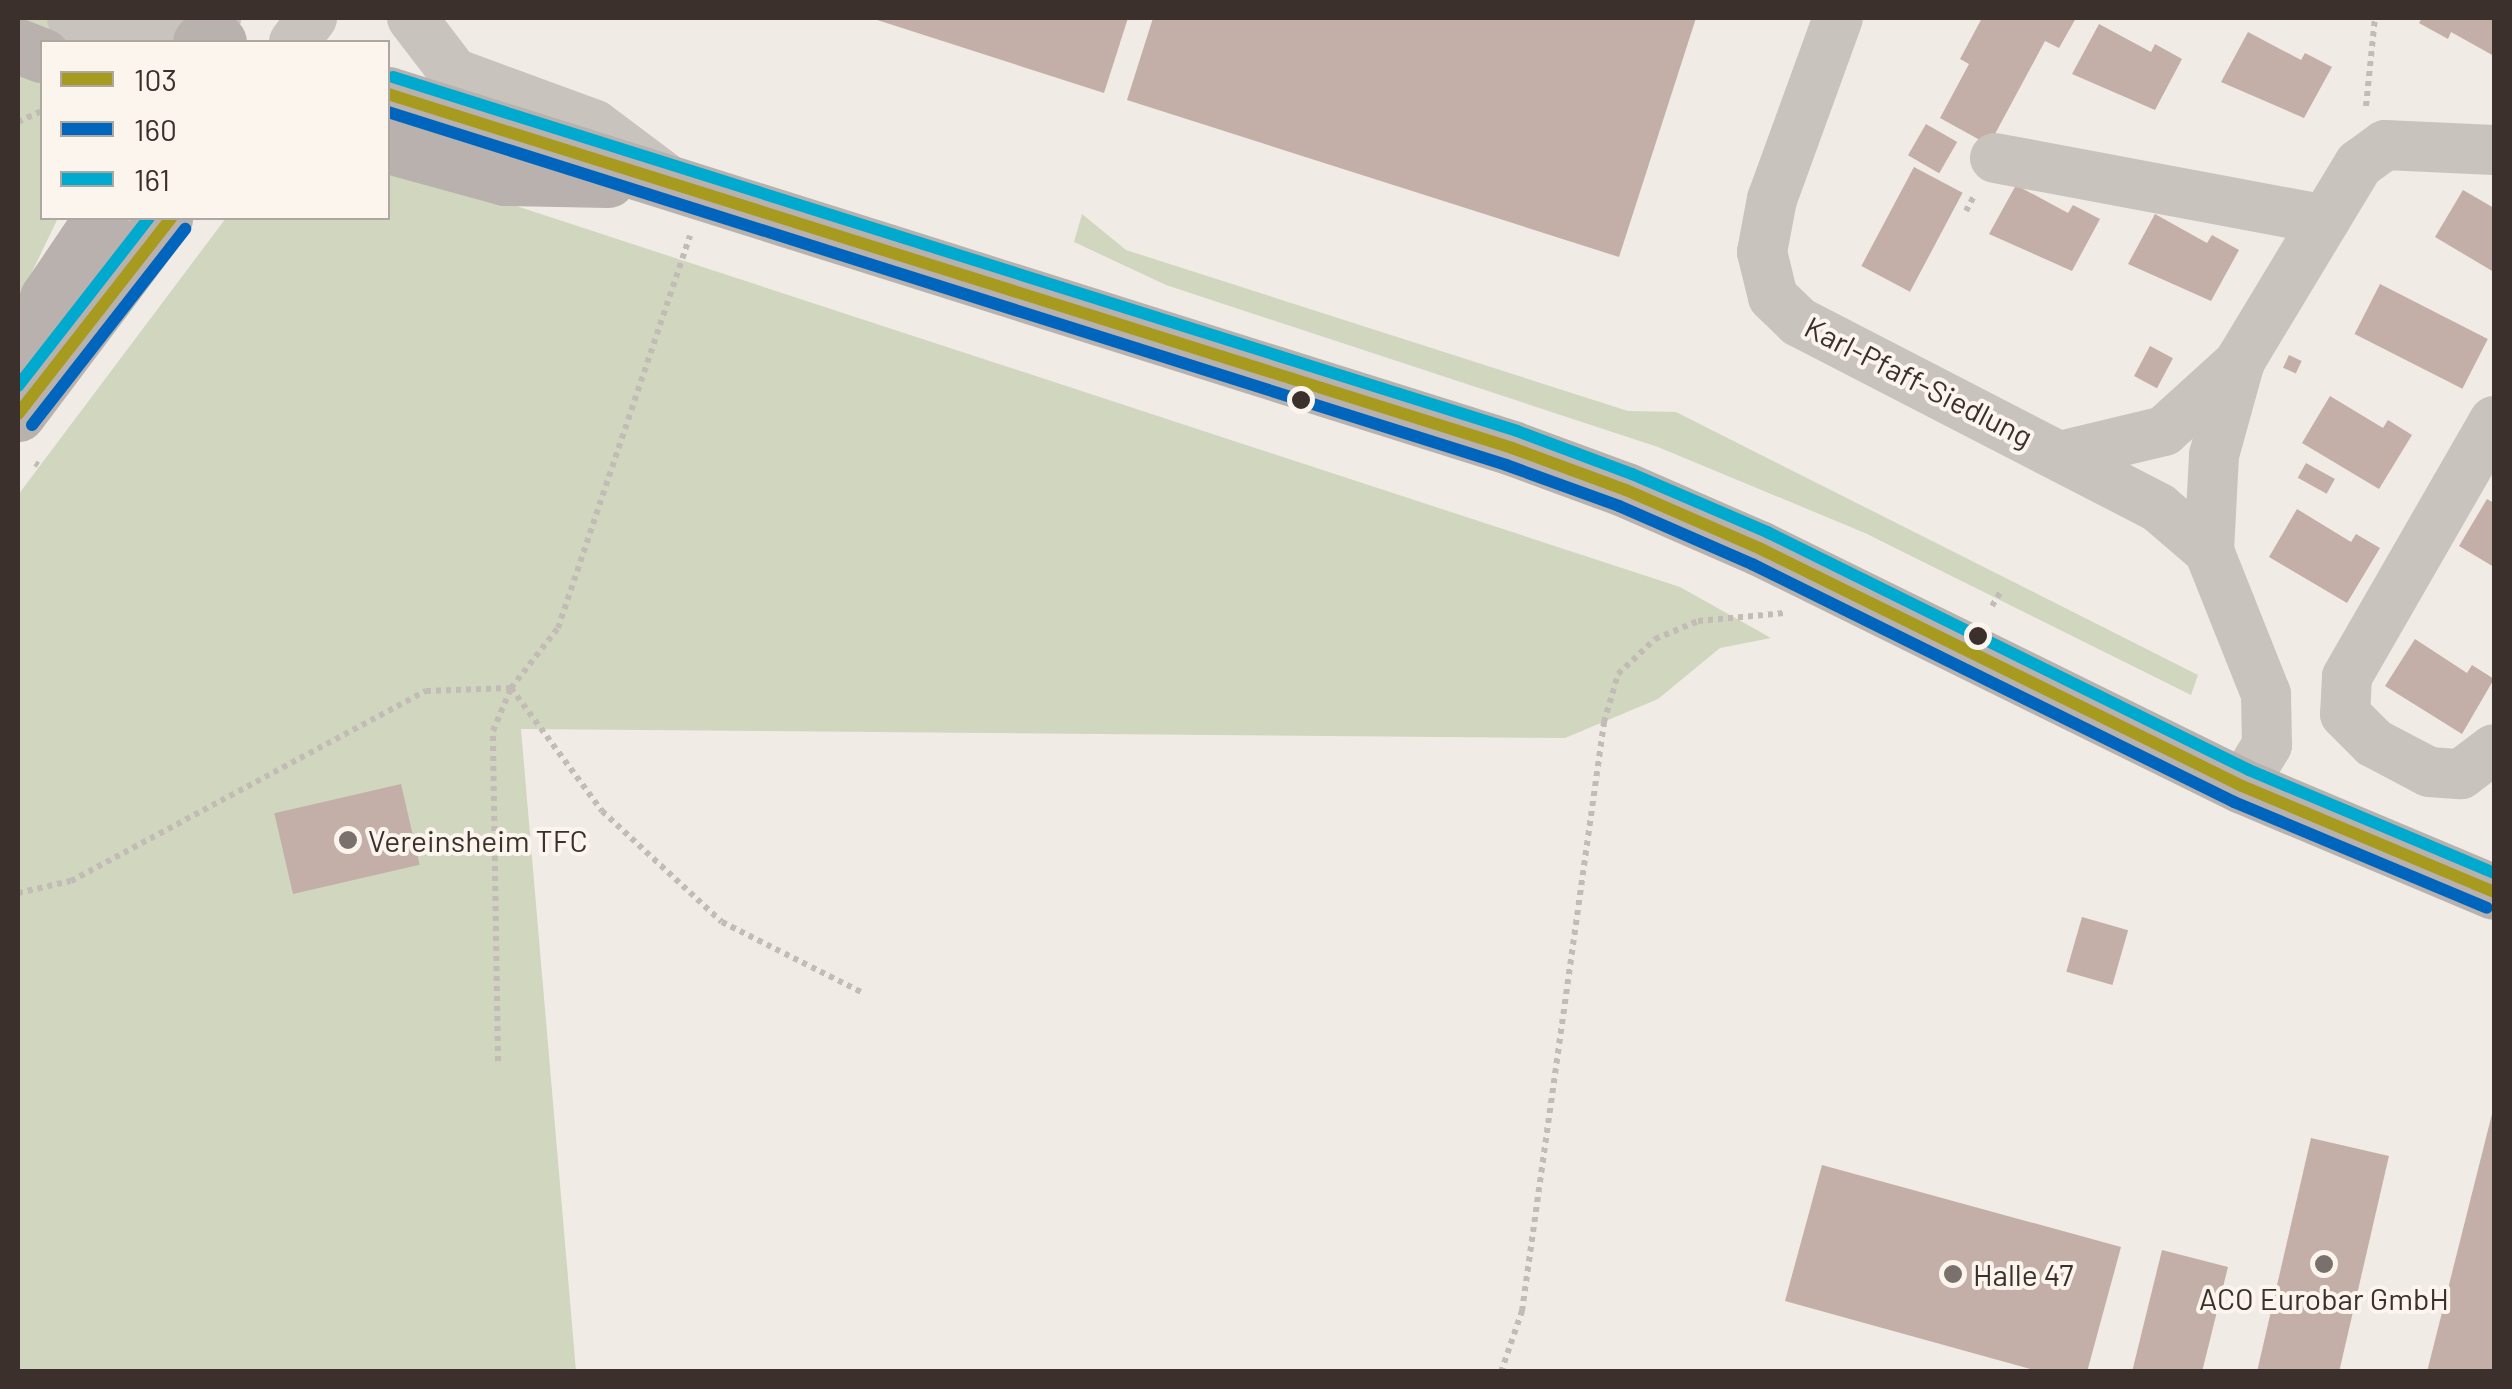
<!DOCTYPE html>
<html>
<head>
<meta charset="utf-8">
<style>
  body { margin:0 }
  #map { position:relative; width:2512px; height:1389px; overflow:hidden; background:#f0ebe5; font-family:Barlow,sans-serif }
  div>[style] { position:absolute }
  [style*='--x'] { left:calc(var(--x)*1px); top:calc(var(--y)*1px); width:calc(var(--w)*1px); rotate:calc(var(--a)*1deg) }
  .green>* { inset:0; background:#d1d6bf }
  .building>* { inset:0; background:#c3afa7; transform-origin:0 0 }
  .path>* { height:6px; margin-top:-3px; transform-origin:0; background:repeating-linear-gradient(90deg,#c2bbb6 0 5px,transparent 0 10px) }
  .minor>* { height:50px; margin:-25px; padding:0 25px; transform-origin:25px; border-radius:25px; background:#c9c3be }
  .major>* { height:55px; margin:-27.5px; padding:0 27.5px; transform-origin:27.5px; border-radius:27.5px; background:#b8b1ad }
  .bus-1>* { height:12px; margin:-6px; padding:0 6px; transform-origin:6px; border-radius:6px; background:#a79b1f }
  .bus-2>* { height:12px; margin:-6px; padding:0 6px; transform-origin:6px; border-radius:6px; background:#0065bd }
  .bus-3>* { height:12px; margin:-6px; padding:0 6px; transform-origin:6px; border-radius:6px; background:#00a9ce }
  .dots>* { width:28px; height:28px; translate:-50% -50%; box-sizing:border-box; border:5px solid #fbf5ee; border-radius:50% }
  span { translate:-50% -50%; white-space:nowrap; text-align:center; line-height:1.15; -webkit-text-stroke:8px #fbf5ee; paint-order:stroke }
  .street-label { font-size:30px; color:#3b302b }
  .poi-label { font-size:30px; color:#3b302b }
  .left { translate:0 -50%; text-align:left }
  .frame { position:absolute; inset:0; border:20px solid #3b302b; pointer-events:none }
  .legend { position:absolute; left:40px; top:40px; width:350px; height:180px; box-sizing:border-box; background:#fbf5ee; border:2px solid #aea6a0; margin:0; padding:12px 18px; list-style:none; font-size:30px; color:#3b302b }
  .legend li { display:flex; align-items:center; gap:20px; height:50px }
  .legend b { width:50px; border:2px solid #aea6a0 }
</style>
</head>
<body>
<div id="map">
  <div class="green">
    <i style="clip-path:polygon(18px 18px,147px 18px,136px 42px,42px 42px,42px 218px,58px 218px,18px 301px)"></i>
    <i style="clip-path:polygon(388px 164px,1680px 587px,1771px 638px,1720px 648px,1658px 699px,1565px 738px,521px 729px,576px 1371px,18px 1371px,18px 495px,226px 218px,388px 218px)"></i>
    <i style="clip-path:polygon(1082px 214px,1126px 250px,1628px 411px,1676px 412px,2198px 675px,2191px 695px,1865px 533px,1658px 447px,1166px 285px,1074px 242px)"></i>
  </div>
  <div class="building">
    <i style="clip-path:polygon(871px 18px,1128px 18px,1104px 93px)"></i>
    <i style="clip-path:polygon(1153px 18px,1696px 18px,1619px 257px,1127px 100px)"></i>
    <i style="clip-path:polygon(1982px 18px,2076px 18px,2059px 48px,2045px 41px,1989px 145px,1940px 118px,1969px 64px,1960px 59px)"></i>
    <i style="clip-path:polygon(2422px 18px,2494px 18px,2494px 56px,2451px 32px,2448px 39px,2419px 23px)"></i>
    <i style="clip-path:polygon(2099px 24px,2151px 52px,2155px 44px,2182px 59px,2155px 110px,2072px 74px)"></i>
    <i style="clip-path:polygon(2248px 32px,2301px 60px,2305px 53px,2332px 67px,2304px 118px,2221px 82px)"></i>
    <i style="left:1926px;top:124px;width:36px;height:36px;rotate:30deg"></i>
    <i style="left:1914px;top:167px;width:55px;height:112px;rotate:28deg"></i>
    <i style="clip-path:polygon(2016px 185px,2068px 213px,2073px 205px,2100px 219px,2072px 271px,1989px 234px)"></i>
    <i style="clip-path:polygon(2463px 190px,2494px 208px,2494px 272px,2435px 237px)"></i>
    <i style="clip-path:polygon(2155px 214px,2207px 243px,2212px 235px,2239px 250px,2211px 301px,2128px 264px)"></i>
    <i style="left:2380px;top:284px;width:121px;height:56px;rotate:27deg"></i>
    <i style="left:2150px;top:346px;width:26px;height:34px;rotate:28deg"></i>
    <i style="left:2289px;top:355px;width:14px;height:14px;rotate:25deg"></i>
    <i style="clip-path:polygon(2330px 396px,2383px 428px,2388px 420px,2412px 435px,2379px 489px,2302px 443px)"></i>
    <i style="left:2306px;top:463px;width:33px;height:17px;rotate:29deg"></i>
    <i style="clip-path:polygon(2487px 499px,2494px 503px,2494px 567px,2459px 546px)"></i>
    <i style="clip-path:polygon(2297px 509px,2351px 542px,2356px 534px,2380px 548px,2347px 603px,2269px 557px)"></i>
    <i style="clip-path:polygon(2415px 639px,2467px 673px,2472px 665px,2494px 679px,2462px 734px,2385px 686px)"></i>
    <i style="left:401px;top:784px;width:83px;height:130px;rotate:77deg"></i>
    <i style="left:2082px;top:917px;width:48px;height:57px;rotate:16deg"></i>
    <i style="clip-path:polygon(2493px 1110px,2494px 1372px,2427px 1372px)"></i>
    <i style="left:2311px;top:1138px;width:80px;height:240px;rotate:13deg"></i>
    <i style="clip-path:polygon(1822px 1165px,2121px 1247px,2087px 1372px,2041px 1372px,1785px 1301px)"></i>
    <i style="clip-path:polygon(2162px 1250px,2228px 1267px,2202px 1372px,2132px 1372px)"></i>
  </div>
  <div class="path">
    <i style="--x:2366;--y:106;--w:88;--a:-84.2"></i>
    <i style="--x:18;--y:122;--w:26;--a:-25"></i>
    <i style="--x:1966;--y:211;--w:17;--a:-62"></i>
    <i style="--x:35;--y:463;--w:4;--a:34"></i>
    <i style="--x:1992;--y:606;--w:17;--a:-59"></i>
    <i style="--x:18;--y:893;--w:54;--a:-12.8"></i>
    <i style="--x:71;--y:881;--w:403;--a:-28.2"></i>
    <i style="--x:426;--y:691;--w:85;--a:-2"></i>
    <i style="--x:511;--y:688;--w:153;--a:53.5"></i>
    <i style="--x:602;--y:811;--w:163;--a:42.8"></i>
    <i style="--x:722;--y:922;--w:156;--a:26.7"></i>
    <i style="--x:498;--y:1061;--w:330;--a:-90.9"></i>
    <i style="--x:493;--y:731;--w:47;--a:-67.3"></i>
    <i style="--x:511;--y:688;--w:76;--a:-51.9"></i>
    <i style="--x:558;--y:628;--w:414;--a:-71.4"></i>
    <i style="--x:1501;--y:1372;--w:65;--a:-71"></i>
    <i style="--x:1522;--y:1311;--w:595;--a:-82.07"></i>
    <i style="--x:1604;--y:722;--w:50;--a:-73.7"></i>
    <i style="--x:1618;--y:674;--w:51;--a:-43.4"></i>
    <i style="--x:1655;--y:639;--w:47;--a:-22.7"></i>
    <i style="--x:1698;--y:621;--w:87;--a:-5.3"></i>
  </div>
  <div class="minor">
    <i style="--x:72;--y:18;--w:133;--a:8.7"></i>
    <i style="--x:203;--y:38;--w:24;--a:-57"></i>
    <i style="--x:412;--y:18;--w:69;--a:52.6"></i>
    <i style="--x:454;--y:73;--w:150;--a:20.2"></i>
    <i style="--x:595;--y:125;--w:85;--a:36.9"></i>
    <i style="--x:1838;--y:18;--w:193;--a:110"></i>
    <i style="--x:1772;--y:199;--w:54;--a:100.7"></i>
    <i style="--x:1762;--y:252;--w:46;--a:76.3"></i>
    <i style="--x:1773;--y:297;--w:36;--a:44"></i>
    <i style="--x:1799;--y:322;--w:405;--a:27.3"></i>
    <i style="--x:2159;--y:508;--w:66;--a:40.7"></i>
    <i style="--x:2209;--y:551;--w:154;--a:68.3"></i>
    <i style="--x:2266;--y:694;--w:51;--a:88.9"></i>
    <i style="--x:2267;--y:745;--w:48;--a:121.4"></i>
    <i style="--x:294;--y:42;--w:30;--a:-53"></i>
    <i style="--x:1995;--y:158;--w:336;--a:10.6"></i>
    <i style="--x:2494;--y:421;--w:295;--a:119.9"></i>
    <i style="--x:2347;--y:677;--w:37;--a:93"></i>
    <i style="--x:2345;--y:714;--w:41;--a:45"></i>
    <i style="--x:2374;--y:743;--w:62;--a:27.8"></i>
    <i style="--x:2429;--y:772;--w:32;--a:4"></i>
    <i style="--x:2461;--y:774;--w:41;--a:-37.1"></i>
    <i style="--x:2064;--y:455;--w:103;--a:-13.5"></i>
    <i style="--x:2164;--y:431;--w:103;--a:-42.2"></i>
    <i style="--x:2209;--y:551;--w:96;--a:-87"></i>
    <i style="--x:2214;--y:455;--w:98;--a:-74.5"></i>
    <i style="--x:2240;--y:361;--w:230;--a:-58.9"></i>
    <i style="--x:2359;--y:164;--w:32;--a:-36"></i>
    <i style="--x:2385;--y:145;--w:109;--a:2.6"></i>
  </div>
  <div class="major">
    <i style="--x:200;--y:42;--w:19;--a:0"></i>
    <i style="--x:18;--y:46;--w:26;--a:21"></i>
    <i style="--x:388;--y:94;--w:1178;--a:17.48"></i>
    <i style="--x:1512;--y:448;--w:121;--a:20.2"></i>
    <i style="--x:1626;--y:490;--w:145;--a:23.6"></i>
    <i style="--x:1759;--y:548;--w:538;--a:26.23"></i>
    <i style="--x:2242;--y:786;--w:273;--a:22.8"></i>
    <i style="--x:388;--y:146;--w:121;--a:15.3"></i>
    <i style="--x:505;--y:178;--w:103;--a:1.1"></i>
    <i style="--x:36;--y:387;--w:90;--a:-83"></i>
    <i style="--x:47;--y:298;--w:97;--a:-56"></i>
    <i style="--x:18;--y:414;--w:245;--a:-53.1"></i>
  </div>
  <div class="bus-1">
    <i style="--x:388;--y:94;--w:1178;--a:17.48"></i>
    <i style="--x:1512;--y:448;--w:121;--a:20.2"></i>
    <i style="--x:1626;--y:490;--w:145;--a:23.6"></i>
    <i style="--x:1759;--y:548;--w:538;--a:26.23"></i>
    <i style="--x:2242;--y:786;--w:273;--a:22.8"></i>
    <i style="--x:18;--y:414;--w:249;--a:-52"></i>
  </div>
  <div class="bus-2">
    <i style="--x:388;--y:112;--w:1172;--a:17.52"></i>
    <i style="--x:1506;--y:465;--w:120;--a:19.9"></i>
    <i style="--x:1619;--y:506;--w:145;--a:23.6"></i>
    <i style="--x:1752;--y:564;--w:538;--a:26.28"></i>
    <i style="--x:2234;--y:802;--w:274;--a:22.7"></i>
    <i style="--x:32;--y:425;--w:249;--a:-52"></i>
  </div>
  <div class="bus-3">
    <i style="--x:393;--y:77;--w:1178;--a:17.48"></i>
    <i style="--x:1517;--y:431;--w:123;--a:20.5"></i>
    <i style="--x:1632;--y:474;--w:147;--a:23.2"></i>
    <i style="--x:1767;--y:532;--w:538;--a:26.28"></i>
    <i style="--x:2249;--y:770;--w:266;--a:22.8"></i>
    <i style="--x:18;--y:386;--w:213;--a:-52.1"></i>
  </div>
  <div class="dots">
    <i style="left:1301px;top:400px;background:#3b302b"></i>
    <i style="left:1978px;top:636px;background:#3b302b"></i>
    <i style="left:348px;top:840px;background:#7a716c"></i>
    <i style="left:2324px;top:1264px;background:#7a716c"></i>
    <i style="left:1953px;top:1274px;background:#7a716c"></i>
  </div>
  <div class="street-label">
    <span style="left:1919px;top:381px;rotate:27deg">Karl-Pfaff-Siedlung</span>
  </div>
  <div class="poi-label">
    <span class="left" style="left:368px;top:840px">Vereinsheim TFC</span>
    <span class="left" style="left:1973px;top:1274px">Halle 47</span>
    <span style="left:2324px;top:1298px">ACO Eurobar GmbH</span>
  </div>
  <div class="frame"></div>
  <ul class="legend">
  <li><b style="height:12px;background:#a79b1f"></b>103</li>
  <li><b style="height:12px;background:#0065bd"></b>160</li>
  <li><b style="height:12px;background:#00a9ce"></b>161</li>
  </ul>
</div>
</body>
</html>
